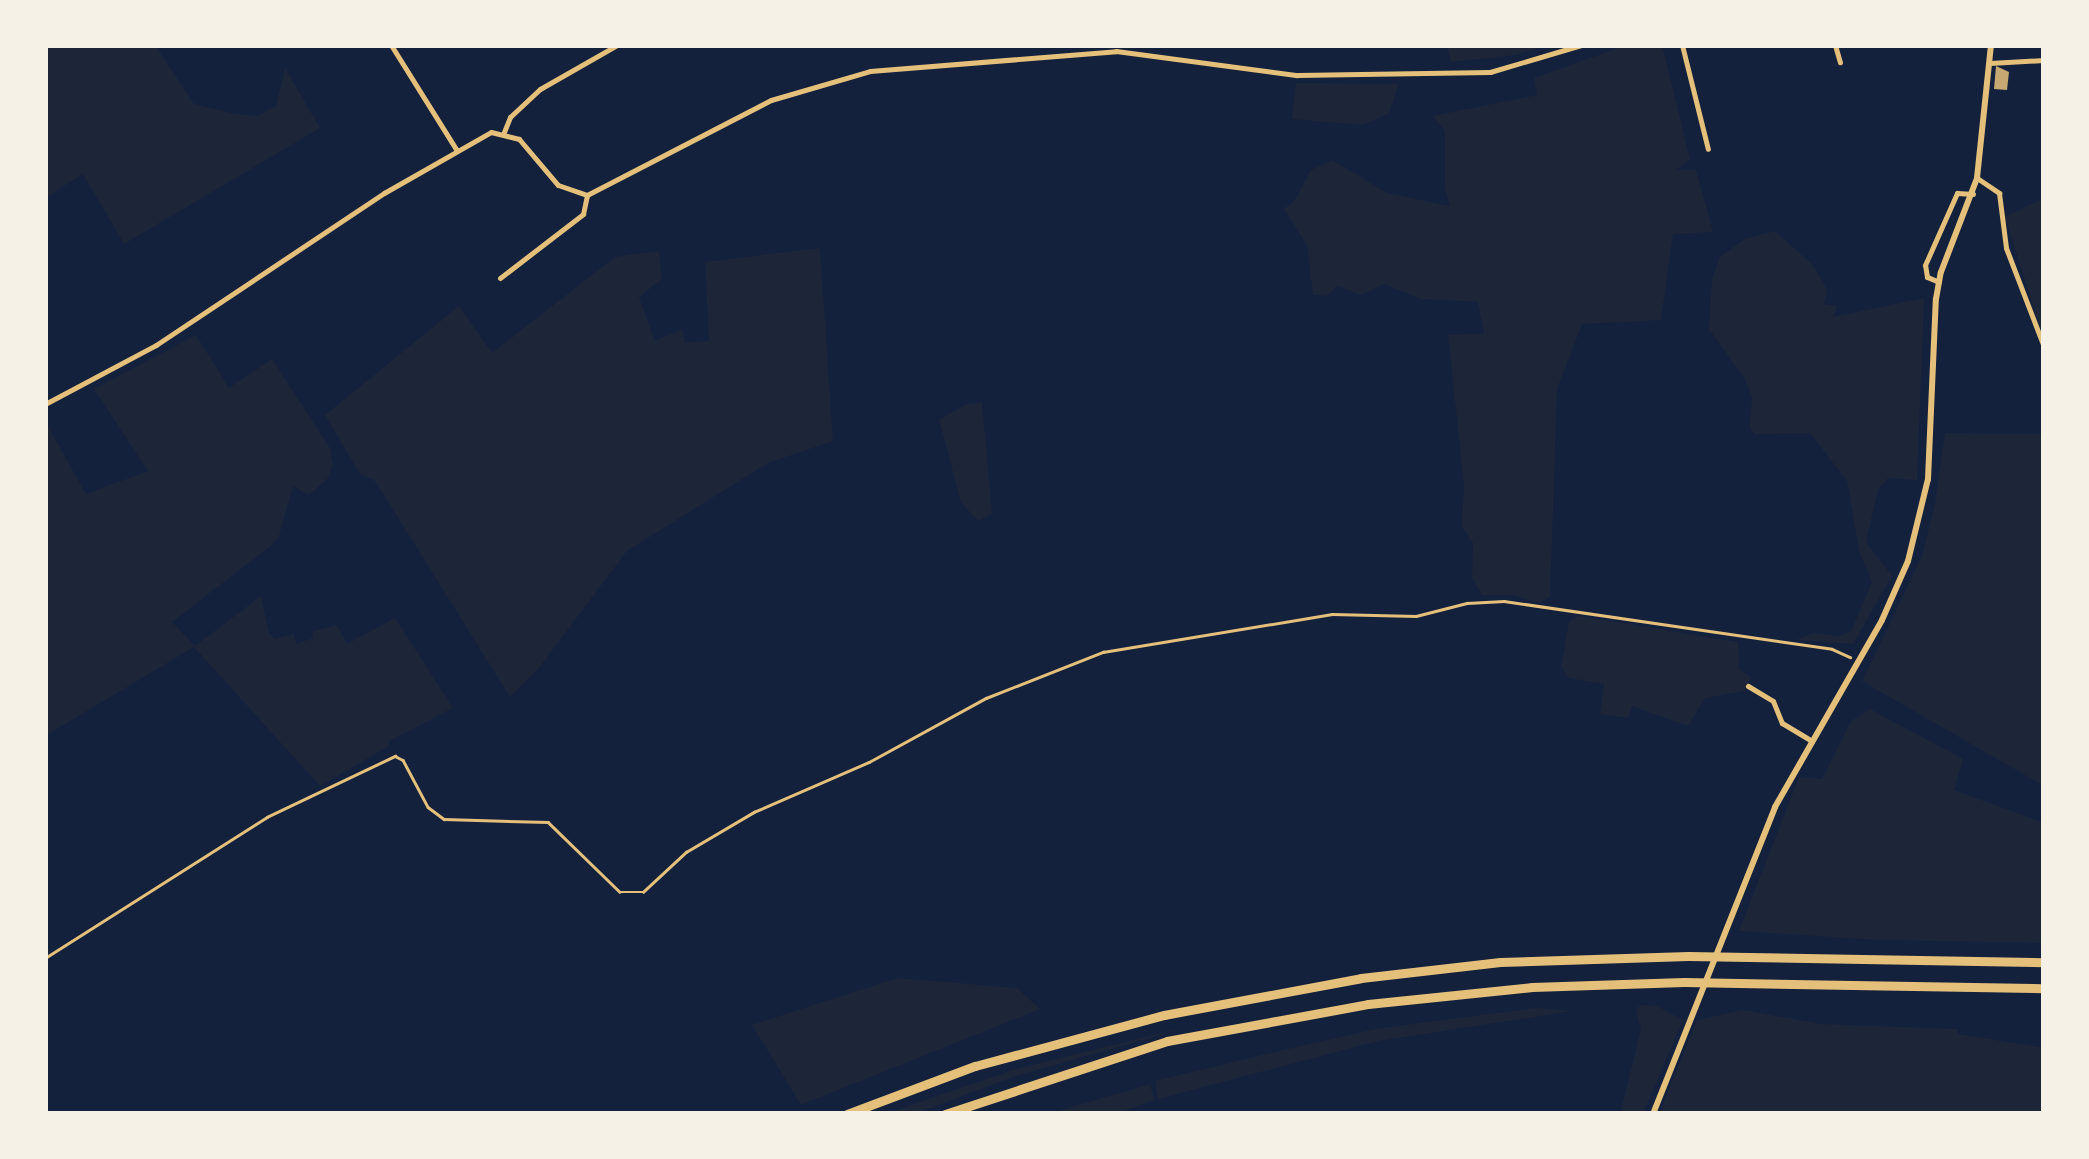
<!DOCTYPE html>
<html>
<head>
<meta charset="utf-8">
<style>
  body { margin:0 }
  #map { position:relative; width:2089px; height:1159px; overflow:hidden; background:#14213d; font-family:Karla,sans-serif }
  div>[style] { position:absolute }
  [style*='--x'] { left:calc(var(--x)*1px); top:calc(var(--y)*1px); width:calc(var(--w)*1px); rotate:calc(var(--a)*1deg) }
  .green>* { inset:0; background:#1d2539 }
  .building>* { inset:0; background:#c6a872 }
  .path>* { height:2.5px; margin:-1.25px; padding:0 1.25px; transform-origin:1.25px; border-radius:1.25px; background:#e5c07b }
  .minor>* { height:5px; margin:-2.5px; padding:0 2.5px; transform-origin:2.5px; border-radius:2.5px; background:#e5c07b }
  .tertiary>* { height:6px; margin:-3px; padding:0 3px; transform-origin:3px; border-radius:3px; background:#e5c07b }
  .motorway>* { height:9px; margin:-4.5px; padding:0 4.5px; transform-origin:4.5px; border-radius:4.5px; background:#e5c07b }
  span { translate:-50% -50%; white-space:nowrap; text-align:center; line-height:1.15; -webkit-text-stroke:10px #f6f1e7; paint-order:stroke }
  .frame { position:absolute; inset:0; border:48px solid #f6f1e7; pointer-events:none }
</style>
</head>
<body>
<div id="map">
  <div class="green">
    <i style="clip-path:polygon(45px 45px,155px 45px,194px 104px,235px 114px,258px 116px,276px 106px,285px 68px,320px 128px,124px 244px,83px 174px,45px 198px)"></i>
    <i style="clip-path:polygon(1447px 45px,1549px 45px,1516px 55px,1451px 62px)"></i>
    <i style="clip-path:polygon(1627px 45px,1662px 45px,1690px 160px,1676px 170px,1696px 170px,1713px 232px,1673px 234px,1661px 320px,1582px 324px,1557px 389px,1550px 597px,1538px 603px,1512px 595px,1482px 595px,1472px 578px,1473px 543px,1462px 526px,1464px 485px,1448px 335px,1484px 334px,1478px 302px,1421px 299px,1384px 284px,1361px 295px,1338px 286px,1326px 296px,1313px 295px,1307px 245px,1284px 209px,1295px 200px,1311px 170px,1332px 160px,1387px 193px,1450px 206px,1445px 188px,1445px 131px,1433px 116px,1537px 95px,1534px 78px)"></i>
    <i style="clip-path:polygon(1296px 83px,1399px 84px,1389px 113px,1363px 125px,1292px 119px)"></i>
    <i style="clip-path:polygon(2044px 198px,2044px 340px,2005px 217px)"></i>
    <i style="clip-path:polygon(1775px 231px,1813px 265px,1827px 290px,1824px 304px,1837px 306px,1833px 317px,1924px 298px,1917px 480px,1888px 478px,1878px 490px,1866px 542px,1892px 576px,1853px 644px,1796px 640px,1813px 633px,1839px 636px,1851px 631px,1872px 582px,1859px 551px,1847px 481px,1810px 433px,1755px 434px,1750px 428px,1752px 397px,1744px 378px,1709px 329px,1712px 279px,1720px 257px,1745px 239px)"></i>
    <i style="clip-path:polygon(820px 248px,833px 441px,768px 463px,627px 551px,538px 669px,510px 697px,384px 495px,374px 480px,360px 474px,325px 415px,459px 306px,492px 353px,615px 257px,659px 251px,662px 279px,639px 297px,655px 341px,682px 329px,685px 343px,709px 341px,705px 262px)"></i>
    <i style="clip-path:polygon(196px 335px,229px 388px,272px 359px,330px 448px,333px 464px,328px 478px,309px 495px,293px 486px,279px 536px,272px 545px,172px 622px,195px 646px,261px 596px,269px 633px,275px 639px,294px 634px,296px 644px,313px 638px,312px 632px,337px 625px,347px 644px,395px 618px,453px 708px,389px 741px,389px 746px,320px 786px,194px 647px,45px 736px,45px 421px,86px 494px,148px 471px,94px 389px)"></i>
    <i style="clip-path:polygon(982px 402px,992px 514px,978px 521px,961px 502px,939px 420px,967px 404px)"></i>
    <i style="clip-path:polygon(1945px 433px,2044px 434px,2044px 786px,1862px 681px,1922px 556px,1935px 504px)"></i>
    <i style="clip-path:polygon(1579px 616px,1738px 642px,1739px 669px,1751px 677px,1744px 691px,1705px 698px,1688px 726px,1632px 706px,1628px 718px,1600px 714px,1604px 684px,1569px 678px,1561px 667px,1569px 621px)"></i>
    <i style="clip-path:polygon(1870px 709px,1963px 759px,1954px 790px,2044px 823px,2044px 943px,1879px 940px,1739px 931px,1799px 777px,1822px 779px,1851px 721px)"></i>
    <i style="clip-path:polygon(897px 978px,1017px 988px,1040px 1009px,801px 1105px,752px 1025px)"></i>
    <i style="clip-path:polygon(1640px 1005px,1657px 1006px,1683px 1020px,1643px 1114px,1620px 1114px,1641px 1029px,1636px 1011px)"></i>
    <i style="clip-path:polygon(1536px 1008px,1573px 1011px,1378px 1041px,1158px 1099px,1155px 1081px,1262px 1055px,1375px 1029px)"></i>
    <i style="clip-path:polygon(1743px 1010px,1821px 1024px,1957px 1029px,1958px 1034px,2044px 1048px,2044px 1114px,1659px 1114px,1697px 1020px)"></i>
    <i style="clip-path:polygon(1195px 1025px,1016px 1076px,914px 1114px,885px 1114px,1016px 1069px)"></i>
    <i style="clip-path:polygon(1150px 1084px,1154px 1100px,1117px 1114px,1048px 1114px)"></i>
  </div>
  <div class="building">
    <i style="clip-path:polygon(1996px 66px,2009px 72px,2007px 90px,1994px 89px)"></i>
  </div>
  <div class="path">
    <i style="--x:45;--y:958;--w:263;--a:-32.4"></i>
    <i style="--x:267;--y:817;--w:142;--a:-25.5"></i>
    <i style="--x:395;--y:756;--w:9;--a:27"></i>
    <i style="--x:403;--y:760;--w:53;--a:62"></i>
    <i style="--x:428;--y:807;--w:20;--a:37"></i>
    <i style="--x:444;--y:819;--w:104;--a:1.7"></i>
    <i style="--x:548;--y:822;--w:100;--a:44.2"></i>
    <i style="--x:620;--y:892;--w:23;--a:0"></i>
    <i style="--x:643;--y:892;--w:59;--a:-42.9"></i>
    <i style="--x:686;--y:852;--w:79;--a:-30.5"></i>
    <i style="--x:754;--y:812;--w:125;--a:-23.5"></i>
    <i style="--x:869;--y:762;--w:133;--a:-28.7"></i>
    <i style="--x:986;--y:698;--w:126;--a:-21.5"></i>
    <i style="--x:1103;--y:652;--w:232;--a:-9.4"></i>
    <i style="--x:1332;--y:614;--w:84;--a:1.4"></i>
    <i style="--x:1416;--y:616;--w:53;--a:-14.3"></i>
    <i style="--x:1467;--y:603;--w:37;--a:-3"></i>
    <i style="--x:1504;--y:601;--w:331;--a:8.3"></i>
    <i style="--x:1832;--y:649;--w:20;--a:24"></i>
  </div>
  <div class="minor">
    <i style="--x:391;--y:45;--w:123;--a:58"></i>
    <i style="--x:1682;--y:45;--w:107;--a:76"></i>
    <i style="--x:1835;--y:45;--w:18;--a:74"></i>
    <i style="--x:1990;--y:63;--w:54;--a:-3.2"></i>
    <i style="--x:504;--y:132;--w:16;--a:-68"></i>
    <i style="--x:510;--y:117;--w:41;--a:-43"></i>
    <i style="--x:540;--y:89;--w:89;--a:-29.7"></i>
    <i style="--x:1977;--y:178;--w:27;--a:34"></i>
    <i style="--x:1999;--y:193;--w:55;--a:82.7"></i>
    <i style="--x:2006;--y:248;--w:106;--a:69"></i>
    <i style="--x:500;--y:278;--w:105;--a:-37.6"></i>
    <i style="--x:583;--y:214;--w:19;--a:-78"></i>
    <i style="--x:1939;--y:282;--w:13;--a:-157"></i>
    <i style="--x:1927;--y:277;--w:12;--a:-99"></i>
    <i style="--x:1925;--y:265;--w:79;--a:-66"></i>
    <i style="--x:1957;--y:193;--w:16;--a:4"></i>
    <i style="--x:45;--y:404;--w:126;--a:-28"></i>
    <i style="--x:156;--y:345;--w:274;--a:-33.7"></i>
    <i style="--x:384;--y:193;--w:123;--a:-29.7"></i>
    <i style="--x:491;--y:132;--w:29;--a:14"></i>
    <i style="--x:519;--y:139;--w:60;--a:49.7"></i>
    <i style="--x:558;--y:185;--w:31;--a:19"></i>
    <i style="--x:587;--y:195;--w:207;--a:-27.3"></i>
    <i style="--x:771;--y:100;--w:103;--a:-16.3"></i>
    <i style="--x:870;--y:71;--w:247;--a:-4.6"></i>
    <i style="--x:1116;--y:51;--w:183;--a:7.6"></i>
    <i style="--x:1297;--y:75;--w:193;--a:-0.9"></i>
    <i style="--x:1490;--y:72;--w:95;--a:-16.5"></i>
    <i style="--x:1748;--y:686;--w:29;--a:31"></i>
    <i style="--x:1773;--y:701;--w:24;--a:68"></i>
    <i style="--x:1782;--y:723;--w:33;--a:31"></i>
  </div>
  <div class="tertiary">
    <i style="--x:1653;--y:1114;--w:330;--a:-68.3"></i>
    <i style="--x:1775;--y:807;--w:215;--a:-60.2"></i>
    <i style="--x:1882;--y:620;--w:64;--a:-66.2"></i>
    <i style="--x:1908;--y:561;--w:84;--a:-76.3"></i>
    <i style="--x:1928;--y:479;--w:180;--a:-87.5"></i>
    <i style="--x:1936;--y:299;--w:27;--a:-80"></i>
    <i style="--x:1941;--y:272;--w:101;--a:-69"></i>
    <i style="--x:1977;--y:178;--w:134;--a:-84"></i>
  </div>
  <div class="motorway">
    <i style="--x:847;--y:1114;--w:137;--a:-20.6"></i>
    <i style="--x:975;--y:1066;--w:196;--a:-15.1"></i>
    <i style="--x:1164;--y:1015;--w:200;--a:-10.6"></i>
    <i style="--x:1361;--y:978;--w:140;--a:-6.6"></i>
    <i style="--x:1500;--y:962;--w:188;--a:-1.8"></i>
    <i style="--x:1688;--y:956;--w:356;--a:1"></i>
    <i style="--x:945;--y:1114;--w:234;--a:-18.2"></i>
    <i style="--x:1167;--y:1041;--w:204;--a:-10.4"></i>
    <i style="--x:1368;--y:1004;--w:165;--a:-5.9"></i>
    <i style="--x:1532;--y:987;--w:152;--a:-1.9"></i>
    <i style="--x:1684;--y:982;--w:360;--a:1"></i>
  </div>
  <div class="frame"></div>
</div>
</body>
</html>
